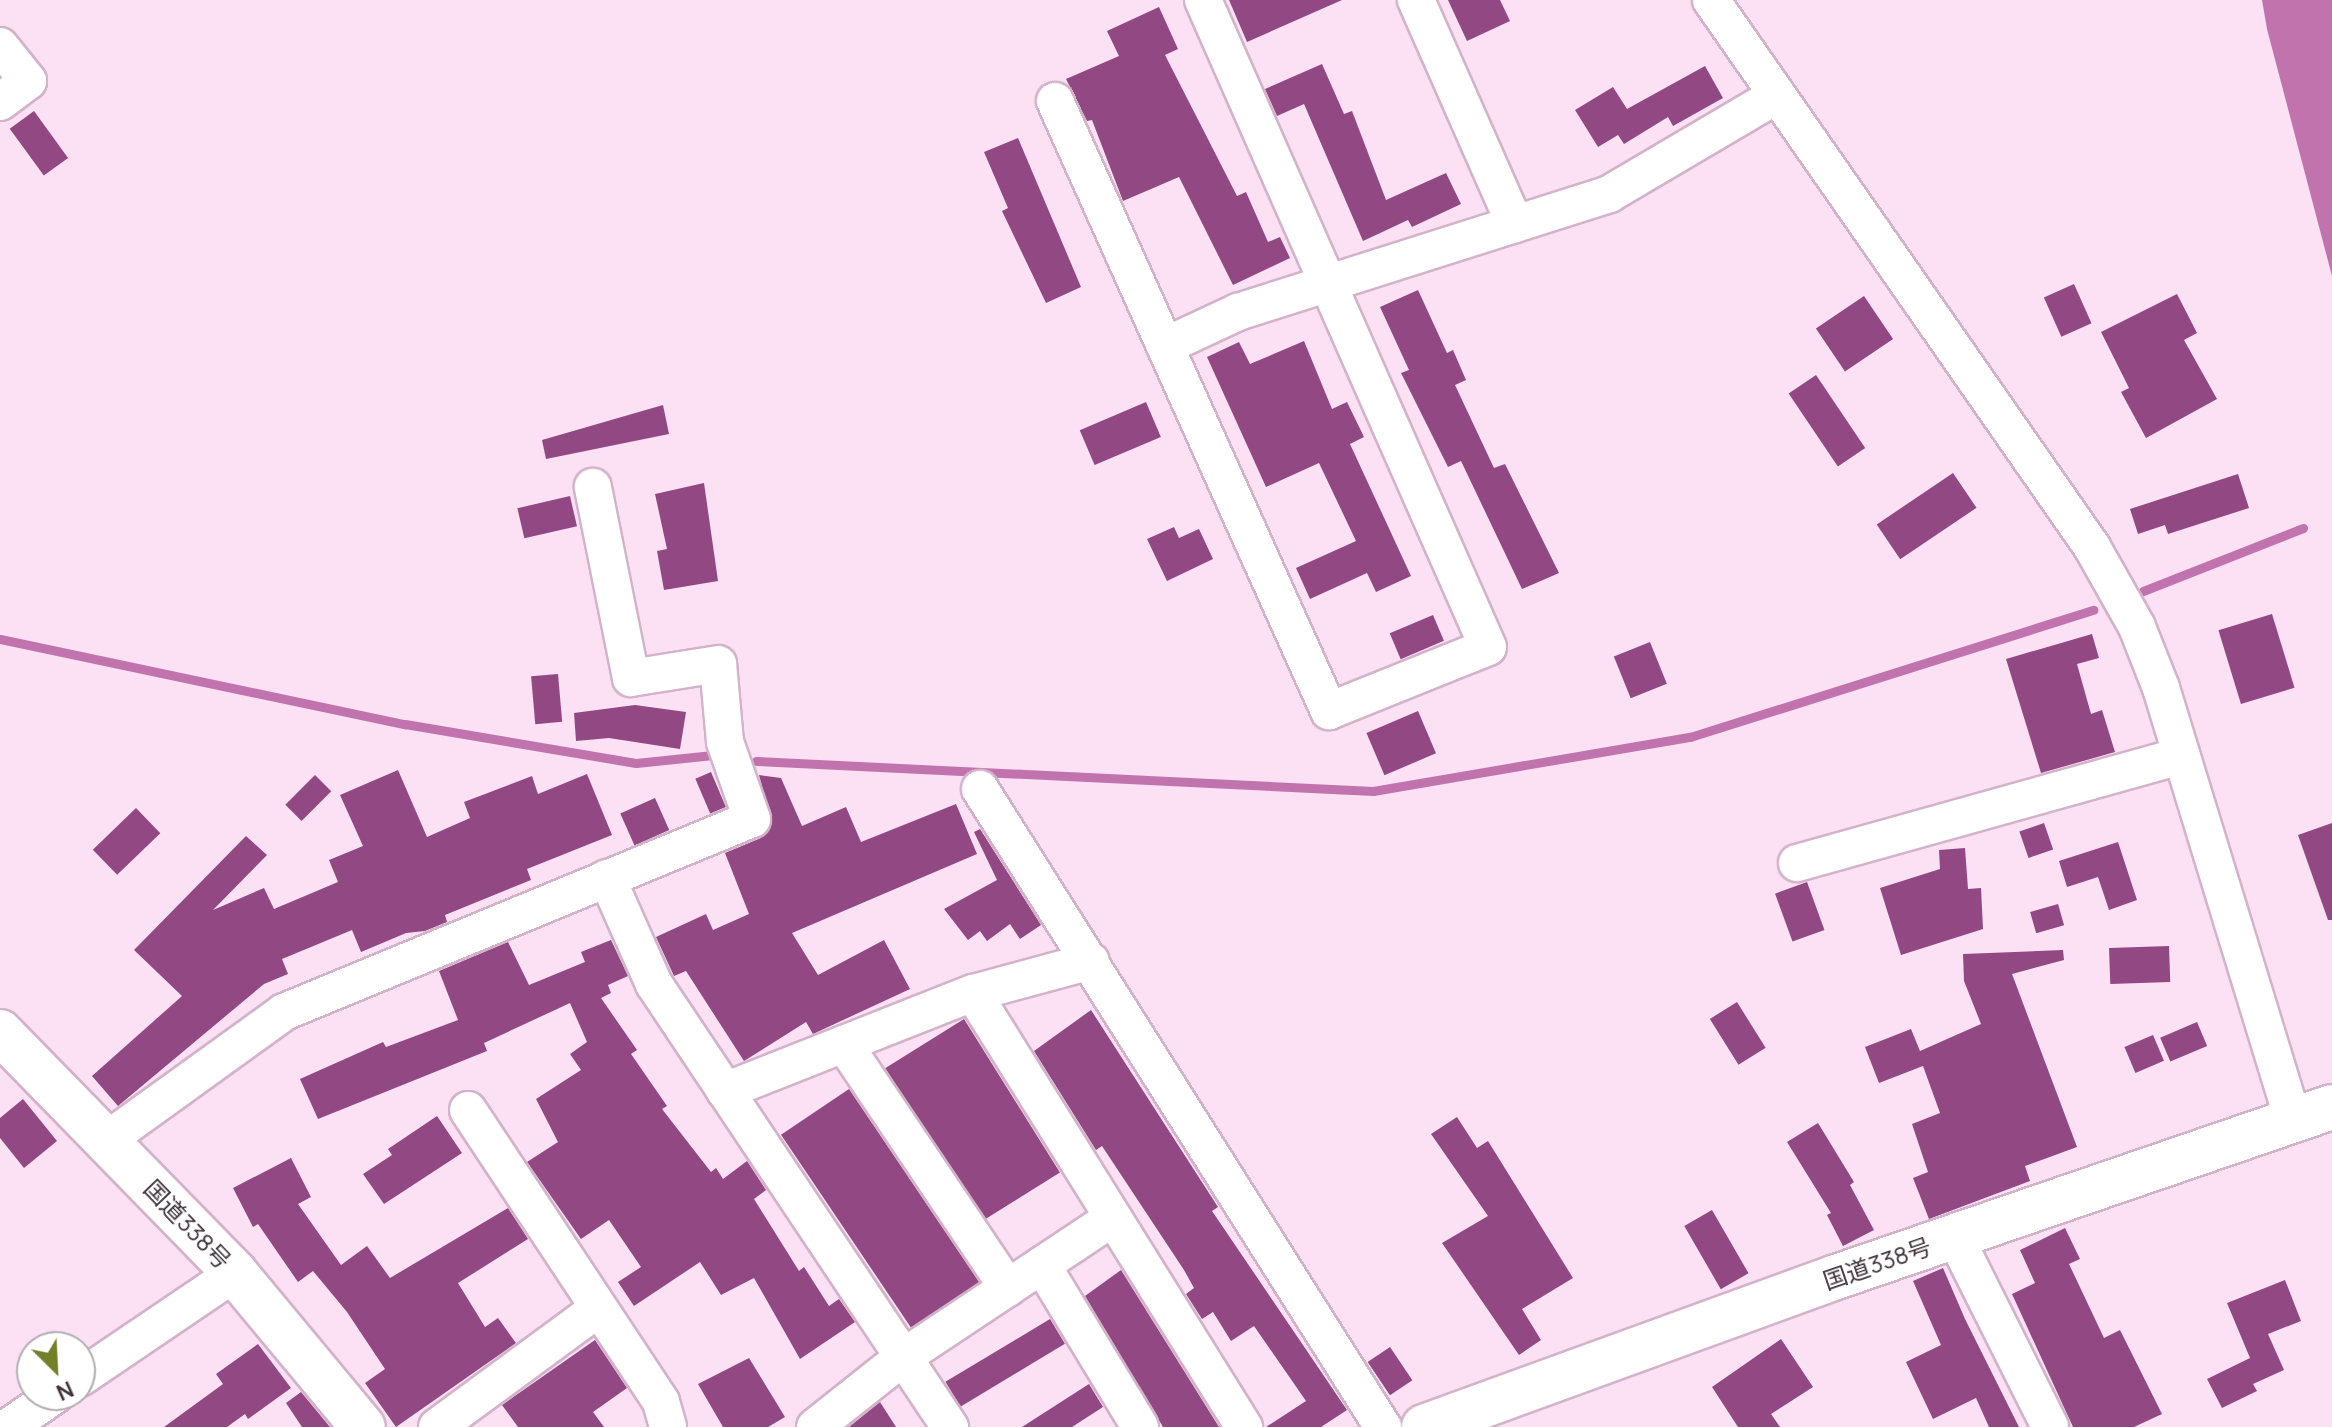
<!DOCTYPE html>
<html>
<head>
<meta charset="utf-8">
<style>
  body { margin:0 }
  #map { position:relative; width:2332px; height:1427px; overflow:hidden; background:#fbe1f3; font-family:Manrope,"Noto Sans JP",sans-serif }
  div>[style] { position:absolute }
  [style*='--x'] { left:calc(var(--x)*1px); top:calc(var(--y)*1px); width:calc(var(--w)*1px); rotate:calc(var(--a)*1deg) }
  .water>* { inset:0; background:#c173ae }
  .stream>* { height:9px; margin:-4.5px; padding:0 4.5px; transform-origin:4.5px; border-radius:4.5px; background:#c173ae }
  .building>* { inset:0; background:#924882; transform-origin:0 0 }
  .roads { filter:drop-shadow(2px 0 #d3b3ca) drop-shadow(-2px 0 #d3b3ca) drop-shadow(0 2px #d3b3ca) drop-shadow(0 -2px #d3b3ca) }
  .minor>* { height:36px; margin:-18px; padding:0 18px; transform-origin:18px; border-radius:18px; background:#fff }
  .highway>* { height:44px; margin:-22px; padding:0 22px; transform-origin:22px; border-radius:22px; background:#fff }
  span { translate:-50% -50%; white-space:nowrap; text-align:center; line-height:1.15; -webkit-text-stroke:8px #fff; paint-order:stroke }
  .street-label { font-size:24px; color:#41343d }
  .north { position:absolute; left:16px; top:1331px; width:80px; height:80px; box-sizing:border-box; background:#fff; border:2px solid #b3aeb1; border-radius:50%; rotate:156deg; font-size:22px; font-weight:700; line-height:32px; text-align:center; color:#41343d }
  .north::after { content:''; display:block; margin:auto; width:28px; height:36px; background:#757e29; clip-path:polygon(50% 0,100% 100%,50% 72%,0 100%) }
</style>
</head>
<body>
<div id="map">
  <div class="water">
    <i style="clip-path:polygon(2262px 0,2332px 0,2332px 276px,2267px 29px)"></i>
  </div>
  <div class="stream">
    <i style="--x:2143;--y:591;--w:172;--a:-21.5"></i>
    <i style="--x:0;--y:639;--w:414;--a:11.9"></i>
    <i style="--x:405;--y:724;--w:234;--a:9.6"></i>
    <i style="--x:636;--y:763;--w:77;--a:-5.9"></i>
    <i style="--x:756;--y:761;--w:618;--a:2.78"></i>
    <i style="--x:1373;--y:791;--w:322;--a:-9.7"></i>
    <i style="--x:1690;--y:737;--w:423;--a:-17.5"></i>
  </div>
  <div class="building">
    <i style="clip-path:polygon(1229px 0,1342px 0,1247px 42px)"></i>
    <i style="clip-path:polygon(1448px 0,1500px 0,1510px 21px,1467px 41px)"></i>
    <i style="clip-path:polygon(1159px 7px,1178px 49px,1165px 55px,1237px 196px,1246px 192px,1268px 242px,1280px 237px,1290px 258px,1233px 285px,1179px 177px,1123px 201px,1092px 120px,1087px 121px,1066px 79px,1119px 56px,1107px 31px)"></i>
    <i style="clip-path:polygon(1322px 64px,1344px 114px,1352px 111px,1386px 200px,1446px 173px,1461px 204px,1412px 227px,1408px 220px,1363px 241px,1304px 104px,1277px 116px,1265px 89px)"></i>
    <i style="clip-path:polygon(1705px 66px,1723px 98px,1673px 126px,1668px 117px,1624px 144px,1618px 135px,1598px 147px,1575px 110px,1613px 87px,1627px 109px)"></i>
    <i style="left:34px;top:111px;width:58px;height:30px;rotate:54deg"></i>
    <i style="clip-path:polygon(1018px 138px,1081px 287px,1046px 303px,1002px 211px,1008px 208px,984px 152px)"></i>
    <i style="left:2074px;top:284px;width:43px;height:33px;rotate:66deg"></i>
    <i style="clip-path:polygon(1418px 290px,1447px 353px,1453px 350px,1466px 380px,1455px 385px,1494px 468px,1505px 464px,1559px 573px,1522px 589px,1461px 461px,1448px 467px,1401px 373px,1409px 370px,1380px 307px)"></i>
    <i style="clip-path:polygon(2177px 294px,2197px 333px,2184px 340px,2217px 399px,2146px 438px,2121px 392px,2129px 388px,2101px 332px)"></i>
    <i style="left:1864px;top:296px;width:52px;height:58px;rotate:56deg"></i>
    <i style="clip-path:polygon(1304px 341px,1332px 409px,1347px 402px,1364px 437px,1350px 444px,1411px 576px,1376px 592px,1367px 573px,1310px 599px,1296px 568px,1356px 541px,1319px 463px,1266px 487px,1207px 357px,1239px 342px,1250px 364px)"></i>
    <i style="left:1816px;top:375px;width:88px;height:33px;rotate:56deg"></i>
    <i style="left:1146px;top:402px;width:38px;height:72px;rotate:67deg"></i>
    <i style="clip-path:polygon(663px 405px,669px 434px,546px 459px,542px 440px)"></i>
    <i style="left:1953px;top:473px;width:42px;height:92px;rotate:56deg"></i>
    <i style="clip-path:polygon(2238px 474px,2249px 508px,2168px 534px,2165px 525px,2138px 534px,2130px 509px)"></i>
    <i style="clip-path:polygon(704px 483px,718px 581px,664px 590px,657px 551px,667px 549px,655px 494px)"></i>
    <i style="left:570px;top:496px;width:31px;height:54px;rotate:77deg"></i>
    <i style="clip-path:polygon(1174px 527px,1179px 538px,1199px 529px,1213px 559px,1167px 581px,1147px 539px)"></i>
    <i style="left:2272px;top:614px;width:77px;height:56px;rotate:73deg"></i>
    <i style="left:1433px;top:615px;width:28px;height:47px;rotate:67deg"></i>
    <i style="clip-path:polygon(2092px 634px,2099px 658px,2077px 664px,2091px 714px,2102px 710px,2115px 752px,2041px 773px,2006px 659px)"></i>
    <i style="left:1650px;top:642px;width:45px;height:39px;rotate:68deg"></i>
    <i style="left:558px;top:674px;width:48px;height:27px;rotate:85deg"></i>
    <i style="clip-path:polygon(635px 705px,686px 712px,680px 749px,609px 738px,576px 741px,574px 713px)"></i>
    <i style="left:1418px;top:711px;width:46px;height:56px;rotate:67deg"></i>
    <i style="clip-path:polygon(398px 770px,427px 837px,470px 818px,464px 802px,532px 776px,538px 794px,587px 774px,612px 835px,527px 869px,531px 880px,445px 915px,447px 922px,425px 931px,406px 933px,361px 952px,352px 930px,282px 959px,288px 974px,264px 984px,118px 1106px,92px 1076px,182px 996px,134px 950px,246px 836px,267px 855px,213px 910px,264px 888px,274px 909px,338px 882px,329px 860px,363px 846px,340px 795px)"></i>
    <i style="left:711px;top:772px;width:38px;height:17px;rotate:67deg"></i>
    <i style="left:315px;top:775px;width:23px;height:42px;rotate:45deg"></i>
    <i style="clip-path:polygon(759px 775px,781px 778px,802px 826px,846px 807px,861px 842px,956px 804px,977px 854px,792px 933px,818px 975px,884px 940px,910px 989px,813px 1034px,806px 1022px,744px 1061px,686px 971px,674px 976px,656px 937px,706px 914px,713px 930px,749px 914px,725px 853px,761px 838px,772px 823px)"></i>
    <i style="left:655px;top:798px;width:35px;height:38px;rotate:66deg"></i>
    <i style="left:136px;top:808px;width:35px;height:60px;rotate:46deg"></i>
    <i style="left:2044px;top:823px;width:28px;height:26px;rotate:71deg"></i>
    <i style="clip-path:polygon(2332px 823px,2332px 920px,2328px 920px,2298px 835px)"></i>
    <i style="clip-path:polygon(980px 829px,1041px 925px,1020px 939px,1010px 924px,987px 941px,980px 931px,968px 940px,944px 909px,997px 880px,974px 832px)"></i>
    <i style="clip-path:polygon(2118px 842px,2137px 900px,2109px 910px,2098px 877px,2067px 887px,2059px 861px)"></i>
    <i style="clip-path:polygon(1965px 848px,1968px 889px,1981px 888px,1983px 929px,1901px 955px,1880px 888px,1940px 869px,1939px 850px)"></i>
    <i style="left:1807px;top:882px;width:51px;height:34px;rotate:70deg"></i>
    <i style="left:2058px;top:904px;width:22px;height:29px;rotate:74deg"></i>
    <i style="clip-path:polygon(611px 940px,628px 976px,608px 985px,611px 993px,601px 998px,637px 1050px,631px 1054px,667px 1106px,662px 1109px,711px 1172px,716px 1168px,723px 1179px,747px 1161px,766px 1190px,754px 1199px,799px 1271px,804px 1267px,829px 1306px,839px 1299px,855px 1322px,800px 1359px,754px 1278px,721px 1295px,700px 1262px,634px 1306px,618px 1282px,641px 1267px,609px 1220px,581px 1239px,527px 1162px,558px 1142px,536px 1099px,581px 1070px,570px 1054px,587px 1042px,570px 1003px,484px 1043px,487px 1051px,318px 1119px,300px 1079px,383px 1042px,386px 1047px,458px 1020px,439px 971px,508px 942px,529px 985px,585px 962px,581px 952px)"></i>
    <i style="left:2169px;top:946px;width:36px;height:60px;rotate:88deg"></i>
    <i style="clip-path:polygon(2063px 950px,2064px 960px,2012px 974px,2077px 1147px,2025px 1166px,2030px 1181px,1929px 1219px,1913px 1178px,1928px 1172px,1912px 1124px,1940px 1113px,1923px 1066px,1879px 1083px,1865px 1047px,1911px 1029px,1920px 1051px,1981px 1024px,1964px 981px,1963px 954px)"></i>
    <i style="left:1737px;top:1002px;width:54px;height:32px;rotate:58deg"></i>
    <i style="clip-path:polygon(1091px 1010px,1218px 1207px,1212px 1211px,1347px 1410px,1321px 1427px,1266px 1427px,1306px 1401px,1254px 1326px,1231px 1341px,1213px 1312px,1202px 1319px,1186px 1294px,1194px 1288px,1184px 1270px,1102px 1146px,1096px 1150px,1034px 1051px)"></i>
    <i style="left:964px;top:1019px;width:181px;height:93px;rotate:58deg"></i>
    <i style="left:2197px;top:1022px;width:26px;height:40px;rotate:67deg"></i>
    <i style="left:2153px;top:1035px;width:28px;height:31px;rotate:67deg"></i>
    <i style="left:849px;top:1089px;width:233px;height:82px;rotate:56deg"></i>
    <i style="clip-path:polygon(23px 1099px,57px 1141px,24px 1168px,0 1138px,0 1118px)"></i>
    <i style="clip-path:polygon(437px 1116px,462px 1153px,384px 1204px,363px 1174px,392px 1155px,388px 1149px)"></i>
    <i style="clip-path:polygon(1457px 1117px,1477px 1148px,1488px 1141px,1573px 1278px,1522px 1309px,1541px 1340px,1519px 1355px,1442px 1243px,1488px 1216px,1431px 1134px)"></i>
    <i style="clip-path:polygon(1818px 1123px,1854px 1182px,1850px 1185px,1874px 1230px,1843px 1246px,1827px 1215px,1831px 1213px,1787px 1142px)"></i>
    <i style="clip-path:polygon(291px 1158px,311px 1197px,298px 1204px,341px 1265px,367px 1246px,390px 1278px,508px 1208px,528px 1239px,458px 1283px,485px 1327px,498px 1318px,516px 1343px,396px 1427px,365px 1383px,385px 1369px,347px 1312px,313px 1271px,298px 1282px,258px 1224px,253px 1227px,233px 1188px)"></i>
    <i style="left:1712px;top:1210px;width:73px;height:32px;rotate:60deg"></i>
    <i style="clip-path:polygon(2065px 1228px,2080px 1259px,2069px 1264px,2104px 1338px,2120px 1330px,2162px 1414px,2134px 1427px,2073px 1427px,2012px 1294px,2035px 1283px,2020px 1250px)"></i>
    <i style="clip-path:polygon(1943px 1268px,1965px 1319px,2019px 1427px,1989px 1427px,1976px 1398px,1933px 1419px,1906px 1362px,1941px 1345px,1913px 1281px)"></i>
    <i style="clip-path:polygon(1121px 1270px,1219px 1427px,1163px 1427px,1160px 1422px,1085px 1296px)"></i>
    <i style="clip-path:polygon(2285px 1280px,2301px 1321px,2268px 1334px,2284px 1370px,2253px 1384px,2257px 1391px,2222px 1408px,2207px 1379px,2250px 1358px,2227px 1303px)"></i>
    <i style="left:1050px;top:1319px;width:29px;height:122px;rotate:59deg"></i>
    <i style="clip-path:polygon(1781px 1339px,1813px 1387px,1771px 1414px,1780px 1427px,1738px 1427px,1712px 1387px)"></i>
    <i style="clip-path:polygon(595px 1340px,627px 1388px,593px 1412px,604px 1427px,518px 1427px,502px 1405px)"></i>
    <i style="clip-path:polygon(258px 1344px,291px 1388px,248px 1419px,245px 1414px,227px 1427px,164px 1427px,223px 1384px,216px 1374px)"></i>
    <i style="left:1390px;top:1347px;width:40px;height:27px;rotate:56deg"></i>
    <i style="clip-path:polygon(749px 1358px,785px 1417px,768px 1427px,723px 1427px,698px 1384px)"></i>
    <i style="clip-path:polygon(1089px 1384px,1103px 1407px,1072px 1427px,1022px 1427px)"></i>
    <i style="clip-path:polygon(301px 1392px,330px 1427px,302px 1427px,286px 1403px)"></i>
    <i style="clip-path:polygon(880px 1402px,896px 1427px,849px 1427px)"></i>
  </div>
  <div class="roads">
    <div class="minor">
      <i style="--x:1416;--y:0;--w:245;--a:66.2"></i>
      <i style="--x:1711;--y:0;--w:667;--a:55.14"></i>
      <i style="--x:2092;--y:547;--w:92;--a:60.6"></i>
      <i style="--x:2137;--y:627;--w:66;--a:68.5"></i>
      <i style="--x:2161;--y:688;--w:452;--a:73"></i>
      <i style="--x:0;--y:46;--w:45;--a:51.3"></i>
      <i style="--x:28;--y:81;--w:35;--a:143"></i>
      <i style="--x:1055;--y:101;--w:669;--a:65.81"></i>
      <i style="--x:1329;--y:711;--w:171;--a:-21.9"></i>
      <i style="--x:1488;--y:647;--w:707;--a:-113.77"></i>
      <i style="--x:1165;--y:346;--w:81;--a:-25"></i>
      <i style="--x:1238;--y:312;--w:389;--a:-17.6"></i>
      <i style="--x:1609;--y:194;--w:195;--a:-30.5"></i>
      <i style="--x:980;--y:789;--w:755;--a:57.72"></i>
      <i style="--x:1797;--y:863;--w:399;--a:-15.6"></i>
      <i style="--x:607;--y:878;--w:116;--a:66.1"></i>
      <i style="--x:654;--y:984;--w:533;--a:56.25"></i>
      <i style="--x:973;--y:993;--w:512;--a:58.02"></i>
      <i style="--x:844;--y:1044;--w:294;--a:56.1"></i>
      <i style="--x:725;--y:1091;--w:267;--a:-21.6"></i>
      <i style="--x:973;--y:993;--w:122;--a:-15.2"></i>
      <i style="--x:468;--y:1110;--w:350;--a:56.5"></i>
      <i style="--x:661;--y:1402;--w:26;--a:74"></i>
      <i style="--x:108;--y:1139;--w:217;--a:-35.8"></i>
      <i style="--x:284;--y:1012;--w:506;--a:-22.41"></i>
      <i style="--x:752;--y:819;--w:82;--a:-109.3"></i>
      <i style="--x:725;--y:742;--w:78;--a:-95.1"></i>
      <i style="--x:718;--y:664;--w:88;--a:170.9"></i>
      <i style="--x:631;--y:678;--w:195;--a:-101.3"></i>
      <i style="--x:1955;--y:1237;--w:212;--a:63.4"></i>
      <i style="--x:1042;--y:1265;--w:189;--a:58.8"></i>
      <i style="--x:80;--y:1378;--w:187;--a:-34.1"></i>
      <i style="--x:8;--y:1427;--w:57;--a:-34.2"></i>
      <i style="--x:437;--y:1427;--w:197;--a:-36.3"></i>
      <i style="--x:815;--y:1427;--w:111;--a:-38.4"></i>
      <i style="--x:902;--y:1358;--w:251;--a:-33.6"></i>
    </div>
    <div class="highway">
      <i style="--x:0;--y:1032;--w:337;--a:45.7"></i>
      <i style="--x:235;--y:1273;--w:200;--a:50.3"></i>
      <i style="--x:1424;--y:1427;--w:438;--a:-20"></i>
      <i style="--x:1836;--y:1277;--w:524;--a:-18.92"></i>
    </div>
  </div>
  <div class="street-label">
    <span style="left:188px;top:1224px;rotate:46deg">国道338号</span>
    <span style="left:1877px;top:1263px;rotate:-19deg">国道338号</span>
  </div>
  <div class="north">N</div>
</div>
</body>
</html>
